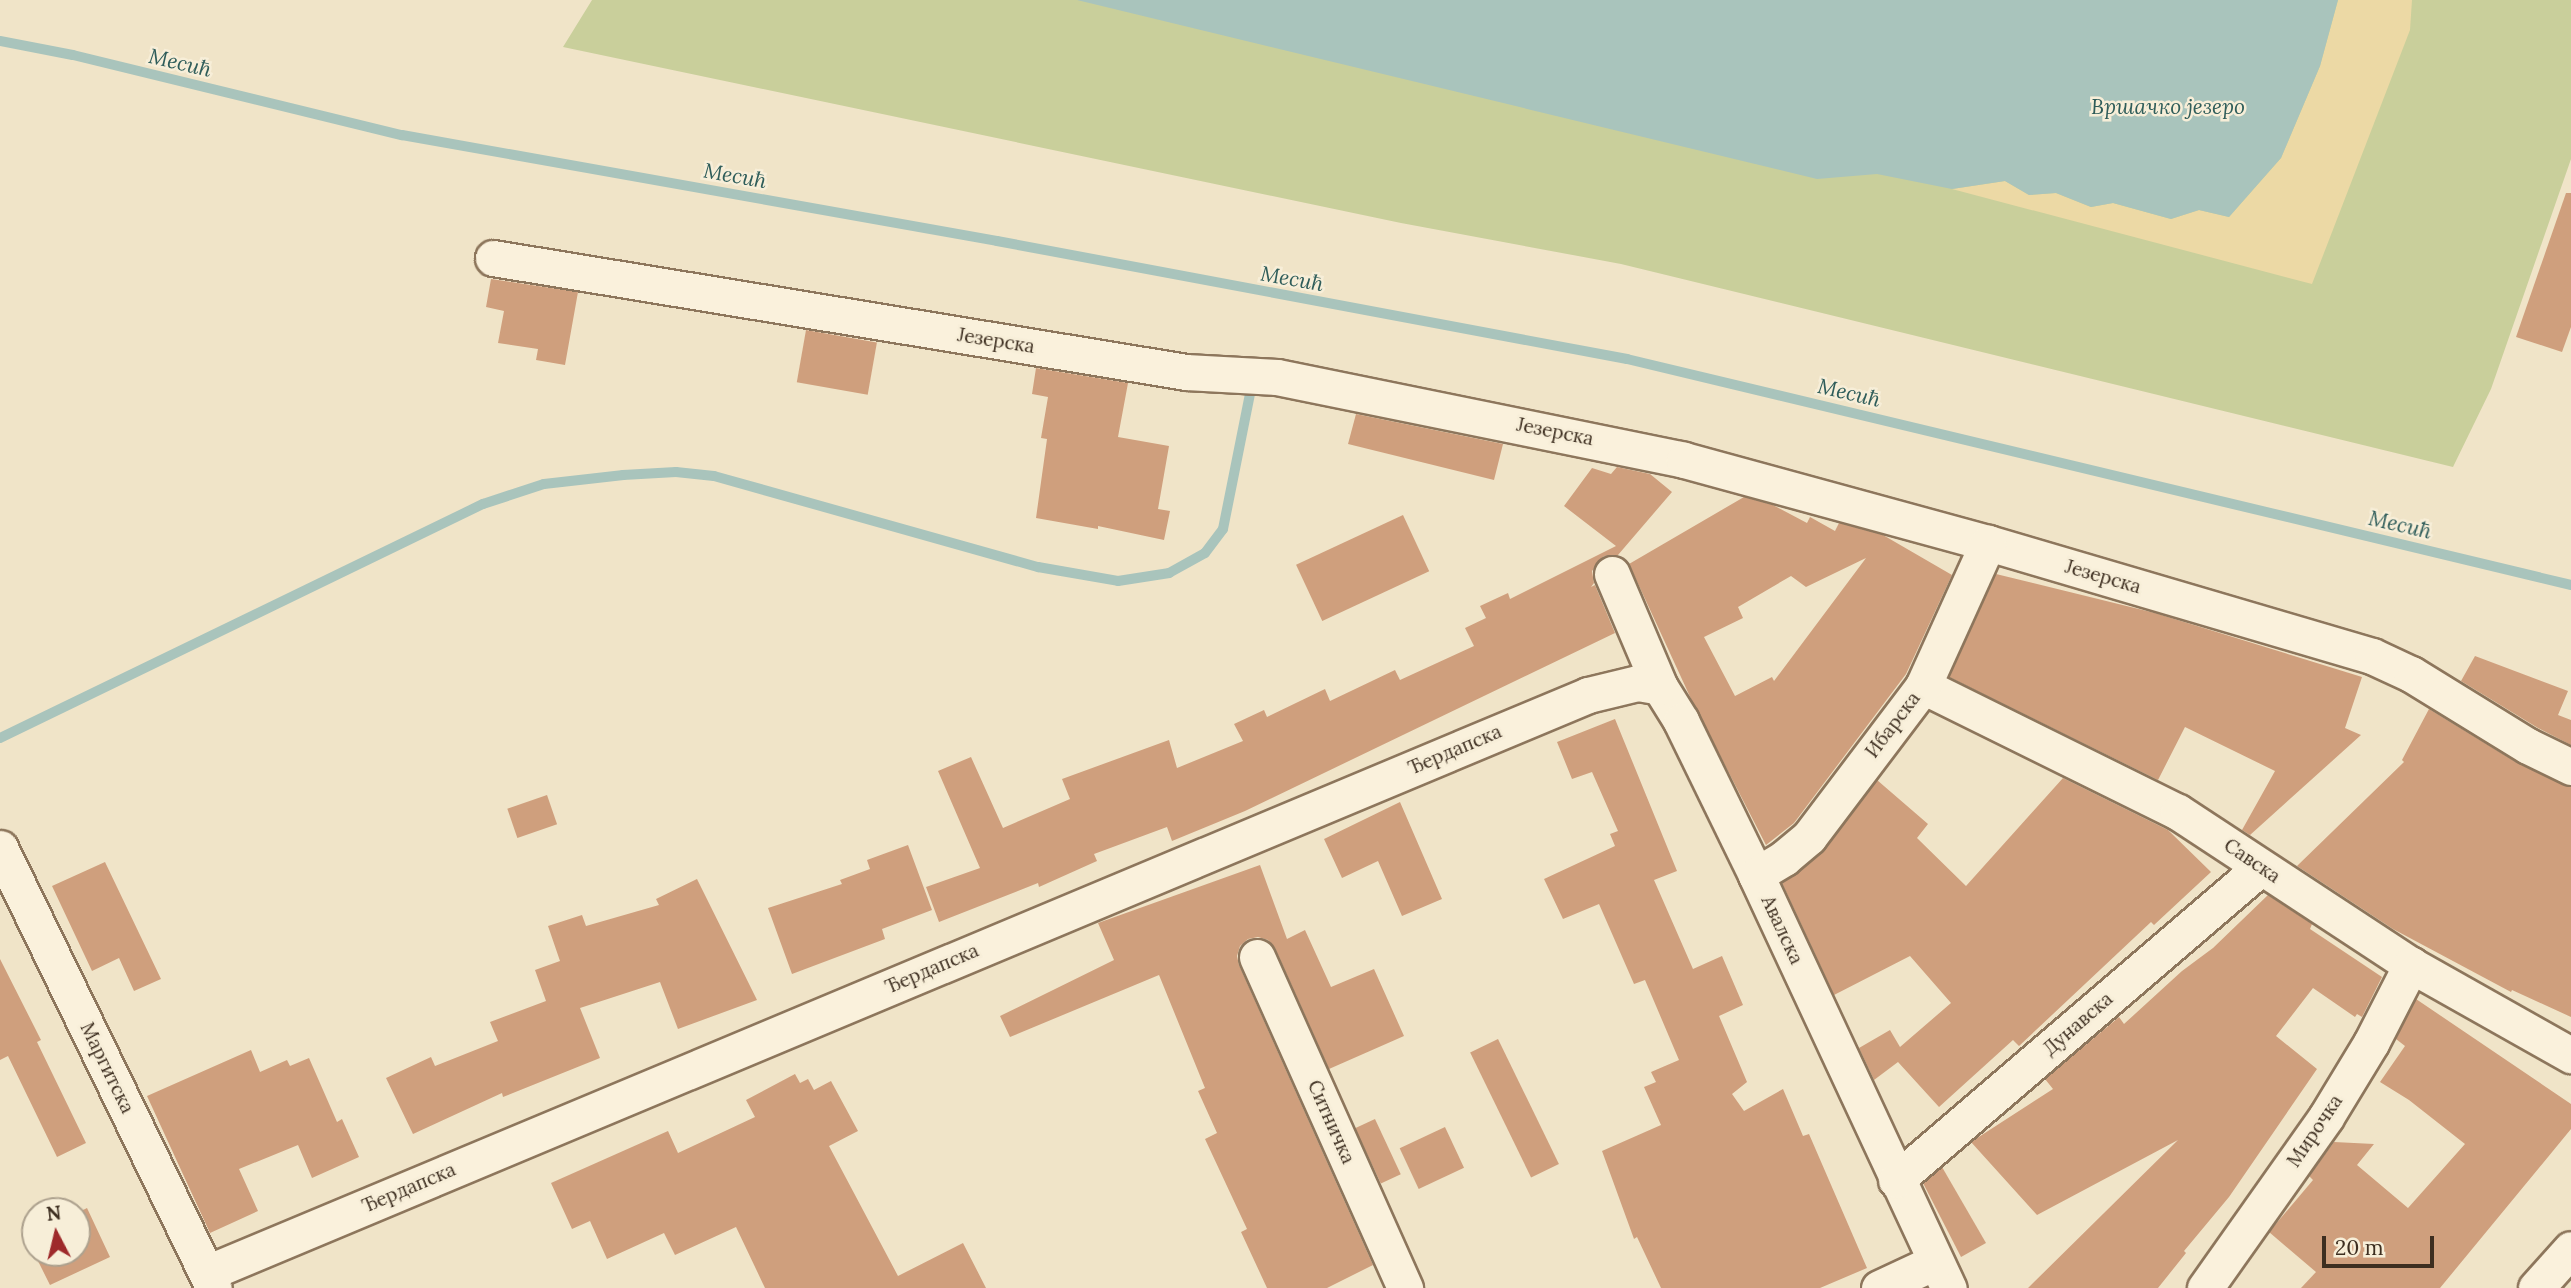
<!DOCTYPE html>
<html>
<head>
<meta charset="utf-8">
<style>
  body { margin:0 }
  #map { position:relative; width:2571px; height:1288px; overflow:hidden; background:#f0e4c8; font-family:Lora,serif }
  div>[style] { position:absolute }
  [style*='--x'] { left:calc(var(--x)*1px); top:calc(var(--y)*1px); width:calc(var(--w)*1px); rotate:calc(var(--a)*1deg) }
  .green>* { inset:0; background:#c9cf9b }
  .sand>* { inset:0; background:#ecd9a5 }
  .water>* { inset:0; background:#a9c4bc }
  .stream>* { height:10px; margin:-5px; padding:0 5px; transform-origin:5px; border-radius:5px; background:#a9c4bc }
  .building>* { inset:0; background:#cf9f7d; transform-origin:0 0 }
  .roads { filter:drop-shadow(2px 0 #8d765c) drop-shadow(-2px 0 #8d765c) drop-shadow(0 2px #8d765c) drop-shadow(0 -2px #8d765c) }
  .minor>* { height:35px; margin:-17.5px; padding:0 17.5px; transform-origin:17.5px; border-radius:17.5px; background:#faf1dc }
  span { translate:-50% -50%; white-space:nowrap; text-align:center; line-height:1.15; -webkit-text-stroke:5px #f7eed8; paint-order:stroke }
  .street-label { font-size:19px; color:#3d2e20 }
  .water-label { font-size:21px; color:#2f5d5a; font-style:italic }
  .north { position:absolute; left:21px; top:1197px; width:70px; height:70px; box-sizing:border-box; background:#f7eed8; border:2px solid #ada18e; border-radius:50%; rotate:353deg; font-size:19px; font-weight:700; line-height:28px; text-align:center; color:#3d2e20 }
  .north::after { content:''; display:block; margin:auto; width:24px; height:32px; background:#9e2a2b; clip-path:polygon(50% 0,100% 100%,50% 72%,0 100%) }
  .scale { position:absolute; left:2322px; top:1236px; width:112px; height:32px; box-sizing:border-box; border:4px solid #3d2e20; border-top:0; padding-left:9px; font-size:21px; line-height:24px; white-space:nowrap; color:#3d2e20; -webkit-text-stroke:5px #f7eed8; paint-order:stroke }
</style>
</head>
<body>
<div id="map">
  <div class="green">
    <i style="clip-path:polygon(592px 0,2571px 0,2571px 159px,2491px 389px,2453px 467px,1621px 264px,1401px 223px,563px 47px)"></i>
  </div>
  <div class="sand">
    <i style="clip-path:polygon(2338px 0,2412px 0,2410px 30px,2312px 284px,1952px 189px,2005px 181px,2029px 195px,2056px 193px,2091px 207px,2113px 203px,2171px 219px,2199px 210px,2229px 217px,2281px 158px,2320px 66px)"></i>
  </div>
  <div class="water">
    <i style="clip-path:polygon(1077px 0,2338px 0,2320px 66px,2281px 158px,2229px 217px,2199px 210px,2171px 219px,2113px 203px,2091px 207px,2056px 193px,2029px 195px,2005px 181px,1952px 189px,1877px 174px,1817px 179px)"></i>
  </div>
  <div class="stream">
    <i style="--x:0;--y:41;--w:74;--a:10.9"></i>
    <i style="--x:73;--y:55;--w:339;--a:13.7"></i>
    <i style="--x:402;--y:135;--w:604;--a:10.1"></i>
    <i style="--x:997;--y:241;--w:641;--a:10.61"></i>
    <i style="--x:1627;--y:359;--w:971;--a:13.46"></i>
    <i style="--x:0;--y:738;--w:537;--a:-25.85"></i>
    <i style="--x:483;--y:504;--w:64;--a:-18.2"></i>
    <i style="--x:544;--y:484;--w:80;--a:-6.5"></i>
    <i style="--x:623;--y:475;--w:53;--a:-3.2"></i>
    <i style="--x:676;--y:472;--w:38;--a:6"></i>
    <i style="--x:714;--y:476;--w:337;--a:15.7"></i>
    <i style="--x:1038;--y:567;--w:81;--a:9.9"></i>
    <i style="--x:1118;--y:581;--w:52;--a:-8.9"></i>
    <i style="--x:1169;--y:573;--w:41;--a:-29.1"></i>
    <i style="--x:1205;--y:553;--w:30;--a:-53"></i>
    <i style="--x:1223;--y:529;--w:143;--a:-78.7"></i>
  </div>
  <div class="building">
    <i style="clip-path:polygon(2566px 193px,2571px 193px,2571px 327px,2562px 352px,2516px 337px)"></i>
    <i style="clip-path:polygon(491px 279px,578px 292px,565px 365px,536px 360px,538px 349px,498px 343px,504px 311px,486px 307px)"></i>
    <i style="left:806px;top:330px;width:72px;height:53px;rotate:10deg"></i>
    <i style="clip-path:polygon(1036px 368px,1128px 383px,1118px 437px,1169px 446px,1158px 509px,1170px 511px,1164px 540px,1098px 526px,1098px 529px,1036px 518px,1047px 439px,1041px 438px,1048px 397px,1032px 394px)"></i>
    <i style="clip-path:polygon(1356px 414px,1503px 444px,1494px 480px,1348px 444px)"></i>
    <i style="clip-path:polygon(1617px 467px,1650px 474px,1672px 492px,1618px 555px,1604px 556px,1592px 571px,1594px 583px,1591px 587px,1595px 585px,1615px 633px,1245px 811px,1172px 841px,1167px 827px,1094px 854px,1097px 861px,1039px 887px,1038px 883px,939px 922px,926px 887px,980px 868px,938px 771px,971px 757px,1003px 828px,1070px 799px,1062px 779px,1169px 740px,1177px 768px,1243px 741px,1234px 724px,1264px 710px,1267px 717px,1325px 689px,1330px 701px,1395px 670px,1400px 680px,1474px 646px,1465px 628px,1486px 618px,1480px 606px,1508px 593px,1510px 599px,1616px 546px,1564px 506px,1592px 468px,1611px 474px)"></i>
    <i style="clip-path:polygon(evenodd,1744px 497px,1773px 505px,1807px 523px,1810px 517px,1835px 531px,1839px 523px,1883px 535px,1952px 575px,1906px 674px,1794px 823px,1766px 845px,1692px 701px,1629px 564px,1744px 497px,1866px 558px,1774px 681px,1772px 677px,1735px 696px,1704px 637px,1743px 618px,1738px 607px,1791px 576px,1806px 587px,1866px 558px)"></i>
    <i style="left:1403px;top:515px;width:62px;height:118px;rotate:65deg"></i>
    <i style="clip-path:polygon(1996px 574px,2155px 613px,2362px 677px,2345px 728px,2361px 735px,2250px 835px,2242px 830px,2275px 771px,2185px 727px,2158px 780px,1949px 677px)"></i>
    <i style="clip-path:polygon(2475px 656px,2568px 691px,2558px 715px,2571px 720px,2571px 745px,2538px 728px,2461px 681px)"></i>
    <i style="clip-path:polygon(2429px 709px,2519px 764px,2571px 787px,2571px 1017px,2512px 990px,2511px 992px,2393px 929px,2297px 866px,2404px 762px,2402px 760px)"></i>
    <i style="clip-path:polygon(1615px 719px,1677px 871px,1654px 880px,1693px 969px,1722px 956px,1743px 1005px,1719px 1016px,1747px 1082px,1732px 1094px,1744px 1111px,1783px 1089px,1803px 1136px,1809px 1134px,1867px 1268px,1820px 1288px,1661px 1288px,1637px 1237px,1634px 1239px,1602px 1151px,1661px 1125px,1644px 1087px,1656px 1082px,1651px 1072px,1679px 1060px,1645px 980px,1634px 984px,1599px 904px,1563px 919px,1544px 879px,1615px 846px,1610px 834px,1618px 831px,1592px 772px,1572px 779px,1557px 742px)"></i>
    <i style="clip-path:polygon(2063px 778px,2168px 830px,2211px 872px,2154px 925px,2151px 922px,2019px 1046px,2013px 1040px,1939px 1107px,1898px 1062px,1874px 1080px,1859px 1048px,1890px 1030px,1900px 1047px,1951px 1003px,1910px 956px,1834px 995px,1782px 883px,1825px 849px,1877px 780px,1928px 824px,1917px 838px,1966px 886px)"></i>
    <i style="left:547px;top:795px;width:31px;height:42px;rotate:71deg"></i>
    <i style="clip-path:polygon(1400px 802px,1442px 899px,1402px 916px,1378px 861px,1342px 878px,1324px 839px)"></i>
    <i style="clip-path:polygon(908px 845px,932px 910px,882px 929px,885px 939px,792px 974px,768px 908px,842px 884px,840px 880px,870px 869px,867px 860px)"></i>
    <i style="clip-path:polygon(105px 862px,161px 979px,134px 991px,119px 958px,92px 971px,52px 886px)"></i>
    <i style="clip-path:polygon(1260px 865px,1287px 939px,1305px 930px,1331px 987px,1374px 969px,1404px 1036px,1329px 1069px,1275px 948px,1268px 940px,1258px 937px,1248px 939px,1240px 946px,1237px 956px,1239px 965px,1373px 1265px,1327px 1288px,1267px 1288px,1241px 1232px,1247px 1229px,1205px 1139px,1217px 1133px,1198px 1091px,1205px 1088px,1159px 975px,1010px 1037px,1000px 1016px,1114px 960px,1098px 923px)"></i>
    <i style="clip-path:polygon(697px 879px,757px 1000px,678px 1029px,660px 982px,580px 1008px,600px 1058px,503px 1097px,502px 1093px,413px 1134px,386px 1078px,431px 1057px,435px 1066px,498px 1041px,490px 1022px,546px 1001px,535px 970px,560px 961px,548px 926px,582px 915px,586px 926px,659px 905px,656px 899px)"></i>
    <i style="clip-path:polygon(2268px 895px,2312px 924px,2310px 929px,2382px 977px,2362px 1017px,2357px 1014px,2355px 1017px,2313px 988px,2276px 1036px,2317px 1069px,2229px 1197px,2184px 1251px,2186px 1253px,2158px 1288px,2028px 1288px,2178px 1140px,2037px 1215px,1971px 1142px,2053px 1089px,2045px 1079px,2119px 1017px,2124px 1024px,2182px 971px,2213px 948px)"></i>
    <i style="clip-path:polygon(0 959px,41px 1040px,37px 1042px,86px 1143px,57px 1157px,8px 1056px,0 1060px)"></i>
    <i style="clip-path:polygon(2416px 999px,2571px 1104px,2571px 1129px,2440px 1288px,2301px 1288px,2316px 1272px,2269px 1232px,2313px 1180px,2309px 1176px,2334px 1142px,2374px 1144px,2357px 1165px,2408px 1208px,2465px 1144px,2409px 1100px,2380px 1082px,2405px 1046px,2396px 1039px)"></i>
    <i style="left:1498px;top:1039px;width:139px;height:31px;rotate:64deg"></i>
    <i style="clip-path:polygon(251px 1050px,260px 1072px,287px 1060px,290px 1066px,309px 1058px,337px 1122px,342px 1119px,359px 1157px,312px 1178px,298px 1145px,239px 1169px,258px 1211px,210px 1233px,147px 1096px)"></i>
    <i style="clip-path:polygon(795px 1074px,800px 1083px,808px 1079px,814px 1090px,831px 1081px,858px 1131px,829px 1146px,898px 1276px,963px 1243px,986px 1288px,765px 1288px,736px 1227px,675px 1255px,664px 1233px,607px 1259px,590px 1221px,572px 1229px,551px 1183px,668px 1131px,678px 1153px,755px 1117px,746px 1100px)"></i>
    <i style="left:1375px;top:1119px;width:61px;height:22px;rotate:65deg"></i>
    <i style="left:1445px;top:1127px;width:45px;height:50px;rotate:65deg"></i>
    <i style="clip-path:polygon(1942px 1167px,1986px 1243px,1961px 1257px,1923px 1183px)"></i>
    <i style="clip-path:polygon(87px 1208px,110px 1257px,50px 1285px,26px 1237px,35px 1233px,35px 1253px,77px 1253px,77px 1213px)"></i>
  </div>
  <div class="roads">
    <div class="minor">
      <i style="--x:493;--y:258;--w:702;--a:9.34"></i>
      <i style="--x:1186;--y:372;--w:91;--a:3.1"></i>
      <i style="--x:1277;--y:377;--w:415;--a:11.5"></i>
      <i style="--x:1684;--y:460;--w:315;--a:15.3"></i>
      <i style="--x:1988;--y:543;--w:400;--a:16.4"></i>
      <i style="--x:2372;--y:656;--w:43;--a:24.8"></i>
      <i style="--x:2411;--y:674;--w:137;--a:31.6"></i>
      <i style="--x:2528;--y:746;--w:48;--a:26"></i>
      <i style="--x:1612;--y:574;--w:123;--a:67"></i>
      <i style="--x:1660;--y:687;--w:40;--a:58"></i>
      <i style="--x:1681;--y:721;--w:171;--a:64"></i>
      <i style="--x:1756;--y:875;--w:456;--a:65"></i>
      <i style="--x:1923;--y:686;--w:284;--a:26.3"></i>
      <i style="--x:2178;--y:812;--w:279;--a:33.3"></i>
      <i style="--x:2411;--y:965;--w:184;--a:29.4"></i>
      <i style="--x:0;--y:848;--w:489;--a:64.1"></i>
      <i style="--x:1756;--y:875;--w:33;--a:-31"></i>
      <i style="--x:1784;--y:858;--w:33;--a:-40"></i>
      <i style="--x:1809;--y:837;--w:189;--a:-52.9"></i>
      <i style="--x:1923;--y:686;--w:157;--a:-65.6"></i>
      <i style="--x:1257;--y:957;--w:363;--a:65.9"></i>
      <i style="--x:1896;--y:1180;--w:479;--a:-40.6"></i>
      <i style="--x:207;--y:1273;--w:1497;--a:-22.71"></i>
      <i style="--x:1588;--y:695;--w:51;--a:-13.5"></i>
      <i style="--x:1638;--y:683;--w:22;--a:10"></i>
      <i style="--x:1879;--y:1288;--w:62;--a:-24.9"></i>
      <i style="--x:2205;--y:1288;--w:209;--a:-54.7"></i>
      <i style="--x:2326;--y:1117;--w:87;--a:-58.7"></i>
      <i style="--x:2371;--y:1043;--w:88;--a:-62.9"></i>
      <i style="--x:2536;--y:1288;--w:52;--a:-48.1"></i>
    </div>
  </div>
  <div class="street-label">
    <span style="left:996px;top:341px;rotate:9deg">Језерска</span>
    <span style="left:1555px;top:432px;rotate:11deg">Језерска</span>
    <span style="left:2103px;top:577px;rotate:16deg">Језерска</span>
    <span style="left:1893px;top:725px;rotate:-53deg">Ибарска</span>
    <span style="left:1455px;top:750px;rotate:-23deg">Ђердапска</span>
    <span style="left:2252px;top:861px;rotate:34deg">Савска</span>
    <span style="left:1782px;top:930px;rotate:65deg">Авалска</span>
    <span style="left:932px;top:969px;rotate:-23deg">Ђердапска</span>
    <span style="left:2078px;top:1024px;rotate:-41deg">Дунавска</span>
    <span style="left:107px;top:1068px;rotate:64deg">Маргитска</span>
    <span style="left:1331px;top:1122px;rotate:66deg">Ситничка</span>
    <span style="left:2315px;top:1131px;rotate:-56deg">Мирочка</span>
    <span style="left:409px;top:1188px;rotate:-23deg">Ђердапска</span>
  </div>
  <div class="water-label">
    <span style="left:180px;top:63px;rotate:13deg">Месић</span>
    <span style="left:2168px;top:107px">Вршачко језеро</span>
    <span style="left:735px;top:176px;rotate:10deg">Месић</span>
    <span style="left:1292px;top:279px;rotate:10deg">Месић</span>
    <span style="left:1849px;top:393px;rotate:13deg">Месић</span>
    <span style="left:2400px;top:525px;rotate:13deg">Месић</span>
  </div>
  <div class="north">N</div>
  <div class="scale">20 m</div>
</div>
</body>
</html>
